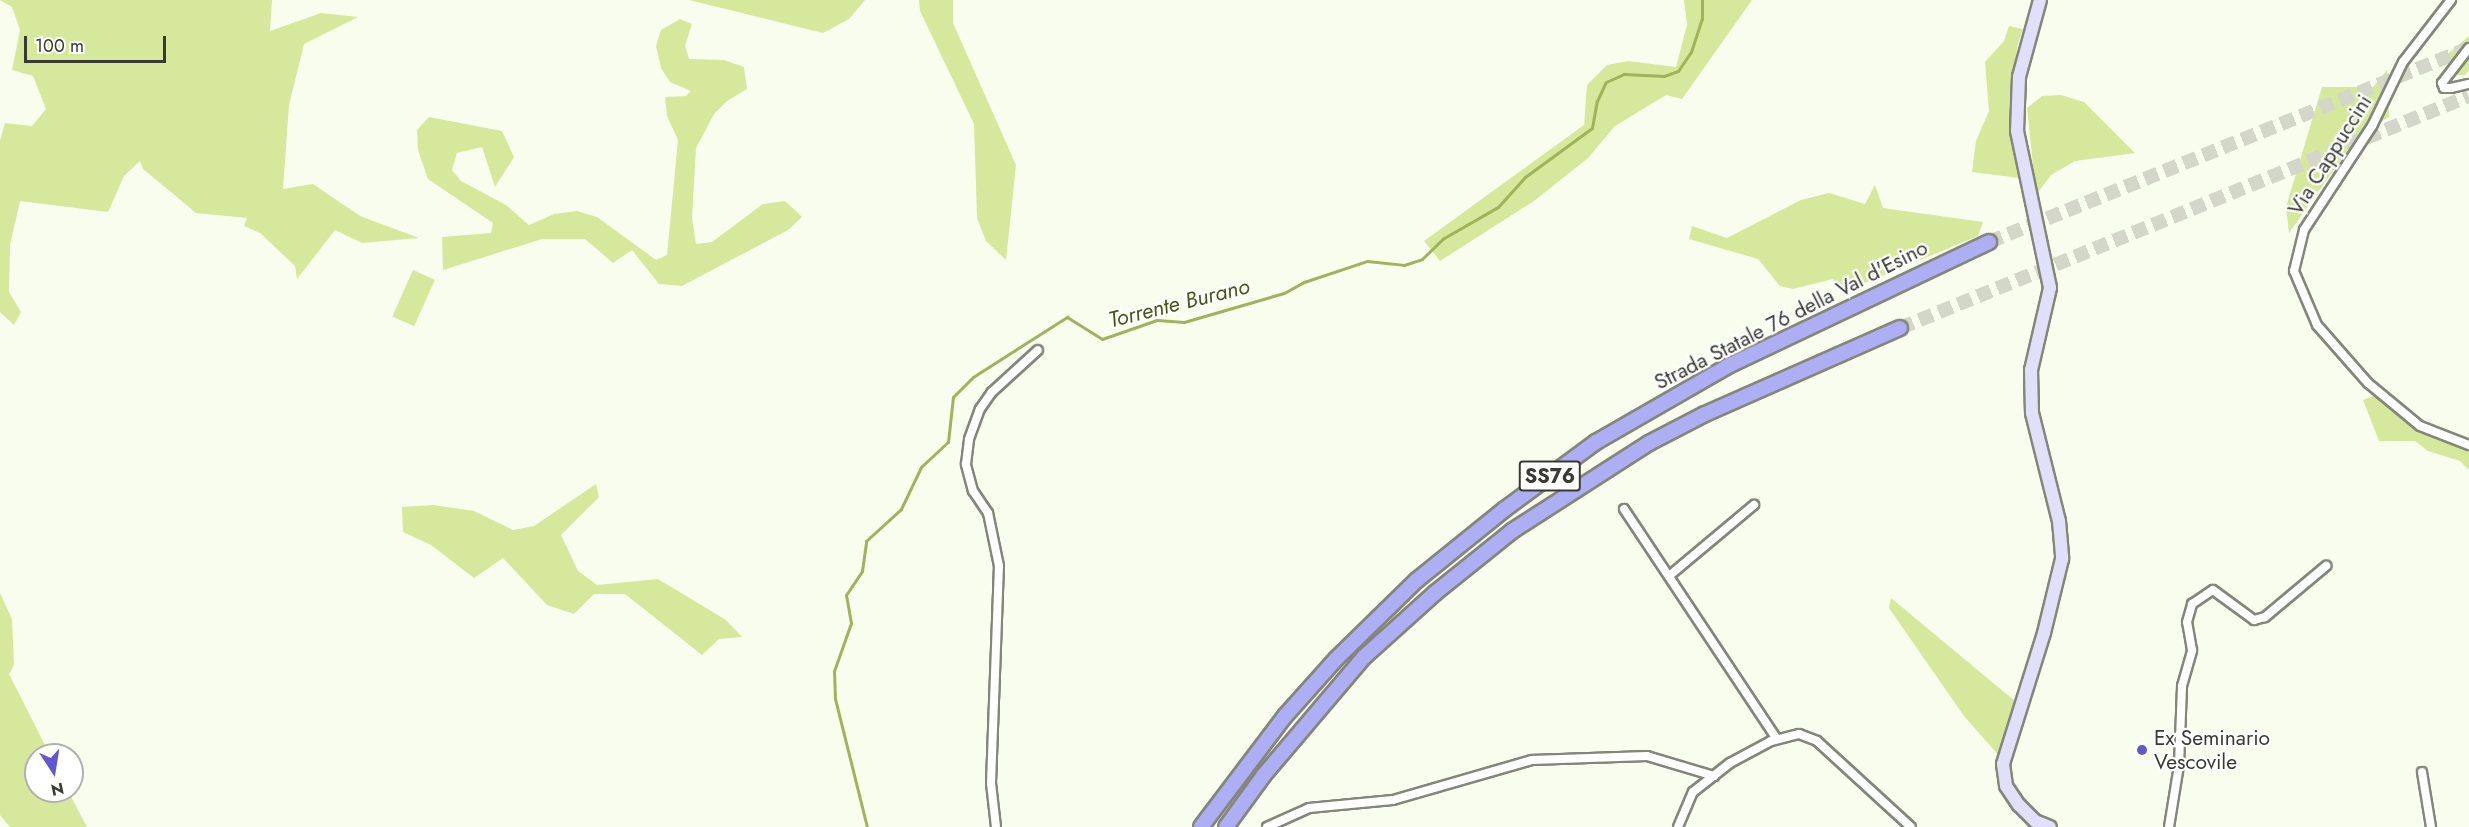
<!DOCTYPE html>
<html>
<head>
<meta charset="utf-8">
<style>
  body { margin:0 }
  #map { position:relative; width:2469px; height:827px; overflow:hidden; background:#f9fdee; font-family:Jost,sans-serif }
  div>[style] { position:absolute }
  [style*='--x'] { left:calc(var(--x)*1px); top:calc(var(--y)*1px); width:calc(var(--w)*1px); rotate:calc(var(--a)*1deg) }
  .green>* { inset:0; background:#d6e89c; transform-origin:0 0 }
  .stream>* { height:3px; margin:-1.5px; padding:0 1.5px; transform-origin:1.5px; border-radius:1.5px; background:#a0b35b }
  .trunk-tunnel>* { height:14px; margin-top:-7px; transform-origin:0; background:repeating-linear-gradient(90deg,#d3d6c9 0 14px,transparent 0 21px) }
  .roads { filter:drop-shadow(2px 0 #838679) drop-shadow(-2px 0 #838679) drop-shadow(0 2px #838679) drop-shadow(0 -2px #838679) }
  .minor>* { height:8px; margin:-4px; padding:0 4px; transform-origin:4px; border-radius:4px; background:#fff }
  .secondary>* { height:12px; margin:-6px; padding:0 6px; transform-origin:6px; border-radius:6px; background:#e0e0fb }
  .trunk>* { height:14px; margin:-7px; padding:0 7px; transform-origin:7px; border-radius:7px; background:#aeaef4 }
  .dots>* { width:16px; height:16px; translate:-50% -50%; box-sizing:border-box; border:3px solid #fff; border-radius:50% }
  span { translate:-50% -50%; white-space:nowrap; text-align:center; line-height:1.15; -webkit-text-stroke:4.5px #fff; paint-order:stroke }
  .shield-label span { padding:2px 4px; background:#fff; border:2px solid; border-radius:4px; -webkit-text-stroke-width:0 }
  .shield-label { font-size:20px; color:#393a34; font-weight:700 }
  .street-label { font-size:21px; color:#393a34 }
  .poi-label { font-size:21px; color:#393a34 }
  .left { translate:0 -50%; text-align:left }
  .water-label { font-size:22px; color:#4a5617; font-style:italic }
  .north { position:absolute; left:24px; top:743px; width:60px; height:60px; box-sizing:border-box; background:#fff; border:2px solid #b0b0ae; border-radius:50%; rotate:168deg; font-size:16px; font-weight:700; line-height:24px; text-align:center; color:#393a34 }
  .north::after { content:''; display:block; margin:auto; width:21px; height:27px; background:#6257d0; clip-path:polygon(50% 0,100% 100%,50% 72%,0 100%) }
  .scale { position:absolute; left:24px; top:36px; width:142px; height:27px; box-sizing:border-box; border:3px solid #393a34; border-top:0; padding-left:8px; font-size:18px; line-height:21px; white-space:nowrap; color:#393a34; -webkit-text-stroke:4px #fff; paint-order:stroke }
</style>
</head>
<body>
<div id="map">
  <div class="green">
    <i style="clip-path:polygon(0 0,272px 0,270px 31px,321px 13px,358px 17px,304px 44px,289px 105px,283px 189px,313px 184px,360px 216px,419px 238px,362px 243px,335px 230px,297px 279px,295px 266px,260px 233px,244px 226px,247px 218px,196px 213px,143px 169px,140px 161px,124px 176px,108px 212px,20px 201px,10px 245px,9px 292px,21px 312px,14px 325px,0 312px,0 141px,5px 123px,32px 126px,46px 109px,33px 76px,12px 70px,20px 30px,12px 7px)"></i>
    <i style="clip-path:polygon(689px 0,865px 0,849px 19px,823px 33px)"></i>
    <i style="clip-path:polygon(919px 0,953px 0,953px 23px,1016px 165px,1006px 260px,986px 241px,977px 218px,974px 124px,920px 11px)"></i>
    <i style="clip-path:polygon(1684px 0,1752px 0,1682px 99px,1666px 95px,1615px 126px,1588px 158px,1534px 201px,1440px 261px,1424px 241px,1584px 125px,1587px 85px,1607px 65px,1628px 61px,1676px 67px,1687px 25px)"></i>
    <i style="clip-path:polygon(680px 19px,692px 24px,685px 46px,689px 59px,724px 60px,744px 67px,747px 89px,727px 101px,714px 114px,696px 148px,692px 218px,696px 244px,712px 242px,763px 204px,785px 201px,802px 217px,788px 230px,682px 286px,659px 284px,632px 250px,613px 263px,585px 239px,542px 239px,443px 270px,442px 237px,491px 233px,493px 223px,428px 179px,418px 150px,417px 130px,429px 117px,502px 131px,514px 157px,495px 187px,482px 147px,457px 153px,452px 170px,461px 181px,506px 205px,529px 225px,554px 214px,577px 211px,597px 217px,656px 260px,667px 255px,678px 140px,667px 116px,665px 97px,686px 96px,691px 91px,670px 82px,661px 68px,656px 46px,661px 30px)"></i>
    <i style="clip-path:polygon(2009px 26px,2023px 29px,2017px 47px,2012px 133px,2019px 178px,1972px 172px,1976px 141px,1989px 111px,1985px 62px,2004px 41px)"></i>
    <i style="clip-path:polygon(2469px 36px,2469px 70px,2465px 75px,2449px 75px,2449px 53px)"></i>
    <i style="clip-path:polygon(2387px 70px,2389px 117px,2357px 137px,2289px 233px,2286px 207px,2322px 87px,2373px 87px)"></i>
    <i style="clip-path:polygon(2061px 95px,2084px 102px,2135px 153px,2075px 161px,2051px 175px,2036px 195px,2027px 108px,2042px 96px)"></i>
    <i style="clip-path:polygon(1875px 185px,1883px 208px,1983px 222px,1978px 236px,1841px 293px,1833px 279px,1793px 289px,1780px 286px,1758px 259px,1689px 239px,1692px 226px,1727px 238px,1801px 200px,1829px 193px,1865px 204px)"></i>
    <i style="left:413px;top:270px;width:24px;height:51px;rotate:24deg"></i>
    <i style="clip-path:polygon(2378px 394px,2408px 419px,2469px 448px,2469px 470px,2460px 461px,2428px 451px,2415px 441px,2379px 441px,2363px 400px)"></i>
    <i style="clip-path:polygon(596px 484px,599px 497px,561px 535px,578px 571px,597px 585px,658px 579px,726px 620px,742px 637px,719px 639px,702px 655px,625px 594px,594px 594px,574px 614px,547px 605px,503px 558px,474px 578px,431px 545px,403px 532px,402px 507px,433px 505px,474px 511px,513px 530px,534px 526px)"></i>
    <i style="clip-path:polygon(0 593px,12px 619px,14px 665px,9px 674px,50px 755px,36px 755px,36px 791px,68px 791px,87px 827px,10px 827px,0 815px)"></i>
    <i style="clip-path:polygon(1891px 598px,2016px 702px,2001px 758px,1964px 716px,1889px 608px)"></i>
  </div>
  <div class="stream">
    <i style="--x:867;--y:827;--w:132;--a:-104"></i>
    <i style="--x:835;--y:699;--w:28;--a:-92"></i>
    <i style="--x:834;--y:671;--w:51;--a:-70.5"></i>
    <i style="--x:851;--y:623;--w:28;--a:-100"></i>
    <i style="--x:846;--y:595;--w:29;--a:-56"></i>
    <i style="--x:862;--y:571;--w:30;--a:-82"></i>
    <i style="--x:866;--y:541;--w:47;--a:-42.4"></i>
    <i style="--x:901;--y:509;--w:47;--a:-64.5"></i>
    <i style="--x:921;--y:467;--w:37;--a:-43"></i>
    <i style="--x:948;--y:442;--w:45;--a:-83.7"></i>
    <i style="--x:953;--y:397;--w:28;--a:-45"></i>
    <i style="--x:973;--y:377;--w:112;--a:-32.6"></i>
    <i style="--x:1067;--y:317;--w:41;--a:32.2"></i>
    <i style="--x:1102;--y:339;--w:58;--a:-19.1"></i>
    <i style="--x:1157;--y:320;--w:27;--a:4"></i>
    <i style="--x:1184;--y:322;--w:104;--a:-16.2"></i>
    <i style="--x:1284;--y:293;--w:23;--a:-29"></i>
    <i style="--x:1304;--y:282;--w:66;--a:-18.4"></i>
    <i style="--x:1367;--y:261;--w:37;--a:6"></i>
    <i style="--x:1404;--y:265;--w:19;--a:-18"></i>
    <i style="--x:1422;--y:259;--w:30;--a:-44"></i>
    <i style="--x:1444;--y:238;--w:62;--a:-29.9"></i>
    <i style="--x:1498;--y:207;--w:40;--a:-48"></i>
    <i style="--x:1525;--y:177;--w:83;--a:-36.2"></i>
    <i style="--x:1592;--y:128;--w:27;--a:-80"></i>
    <i style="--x:1597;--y:101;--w:21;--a:-65"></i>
    <i style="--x:1606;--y:82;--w:20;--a:-24"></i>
    <i style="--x:1624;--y:74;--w:40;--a:2.9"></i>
    <i style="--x:1664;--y:76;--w:15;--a:-20"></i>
    <i style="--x:1678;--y:71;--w:23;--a:-56"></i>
    <i style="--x:1691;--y:52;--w:35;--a:-72"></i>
    <i style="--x:1702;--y:19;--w:19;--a:-90"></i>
  </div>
  <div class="trunk-tunnel">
    <i style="--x:1989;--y:242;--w:518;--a:-22.01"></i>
    <i style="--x:1900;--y:328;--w:614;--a:-22.18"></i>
  </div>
  <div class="roads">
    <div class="minor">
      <i style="--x:2451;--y:0;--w:78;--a:127.7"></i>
      <i style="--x:2403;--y:62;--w:71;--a:115.8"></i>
      <i style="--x:2372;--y:126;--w:124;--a:123.2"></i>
      <i style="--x:2304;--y:230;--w:42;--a:103.7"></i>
      <i style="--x:2294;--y:271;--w:59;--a:66.9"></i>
      <i style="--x:2317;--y:325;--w:77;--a:48.7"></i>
      <i style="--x:2368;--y:383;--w:67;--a:39.6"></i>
      <i style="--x:2420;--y:426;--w:53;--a:21.2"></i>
      <i style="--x:2469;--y:48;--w:44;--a:127.6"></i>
      <i style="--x:2442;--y:83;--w:5;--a:68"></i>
      <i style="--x:2444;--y:88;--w:7;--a:0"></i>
      <i style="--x:2451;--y:88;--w:18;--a:-13"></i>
      <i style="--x:1624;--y:509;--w:276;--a:56.4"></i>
      <i style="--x:1669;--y:576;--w:111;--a:-39.9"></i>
      <i style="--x:2422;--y:772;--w:56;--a:80.7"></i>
      <i style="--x:996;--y:827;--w:44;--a:-96.5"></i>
      <i style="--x:991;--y:783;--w:217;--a:-87.9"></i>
      <i style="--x:999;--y:566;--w:54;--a:-101.7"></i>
      <i style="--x:988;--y:513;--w:27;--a:-124"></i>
      <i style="--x:973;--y:491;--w:28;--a:-105"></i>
      <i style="--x:966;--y:464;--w:25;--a:-83"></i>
      <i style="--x:969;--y:439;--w:32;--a:-70"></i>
      <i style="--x:980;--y:409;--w:21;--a:-55"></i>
      <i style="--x:992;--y:392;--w:62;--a:-42.4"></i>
      <i style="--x:1267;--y:827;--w:46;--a:-24.3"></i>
      <i style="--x:1309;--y:808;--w:84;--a:-5.4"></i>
      <i style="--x:1393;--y:800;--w:145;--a:-16.1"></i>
      <i style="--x:1532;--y:760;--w:115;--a:-2"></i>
      <i style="--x:1647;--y:756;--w:70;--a:16.6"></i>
      <i style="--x:1678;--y:827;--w:38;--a:-67"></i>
      <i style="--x:1693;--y:792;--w:47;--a:-38.1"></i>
      <i style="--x:1730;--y:763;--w:47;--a:-28.2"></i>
      <i style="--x:1771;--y:741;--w:29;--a:-14"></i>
      <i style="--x:1799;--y:734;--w:19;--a:21"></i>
      <i style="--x:1817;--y:741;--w:127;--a:42.5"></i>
      <i style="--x:2169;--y:827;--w:63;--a:-80.8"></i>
      <i style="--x:2179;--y:765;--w:79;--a:-87.8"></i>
      <i style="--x:2182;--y:686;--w:37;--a:-74"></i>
      <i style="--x:2192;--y:650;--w:28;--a:-100"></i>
      <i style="--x:2187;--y:622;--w:19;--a:-74"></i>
      <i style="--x:2192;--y:604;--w:25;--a:-34"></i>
      <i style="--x:2213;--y:590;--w:51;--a:36.2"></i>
      <i style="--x:2254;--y:620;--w:11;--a:-15"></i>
      <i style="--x:2265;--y:617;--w:80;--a:-39.9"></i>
    </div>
    <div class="secondary">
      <i style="--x:2040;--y:0;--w:80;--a:105.3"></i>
      <i style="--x:2019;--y:77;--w:54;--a:92.1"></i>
      <i style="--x:2017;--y:131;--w:160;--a:78.1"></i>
      <i style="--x:2050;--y:288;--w:84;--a:103"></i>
      <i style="--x:2031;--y:370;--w:43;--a:88.7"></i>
      <i style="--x:2032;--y:413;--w:111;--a:76"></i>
      <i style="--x:2059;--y:521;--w:38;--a:85"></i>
      <i style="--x:2062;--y:559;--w:76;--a:103.7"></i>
      <i style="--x:2044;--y:633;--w:137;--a:107.4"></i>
      <i style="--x:2003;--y:764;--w:22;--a:82"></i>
      <i style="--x:2006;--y:786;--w:23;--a:56"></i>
      <i style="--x:2019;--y:805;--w:23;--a:45"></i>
      <i style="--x:2035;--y:821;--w:16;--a:22"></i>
    </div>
    <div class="trunk">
      <i style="--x:1201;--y:827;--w:139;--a:-52.9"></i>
      <i style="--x:1285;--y:716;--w:76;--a:-48.2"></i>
      <i style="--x:1336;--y:659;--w:113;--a:-44.3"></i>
      <i style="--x:1417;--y:580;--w:113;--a:-38.9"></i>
      <i style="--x:1505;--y:509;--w:113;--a:-36.4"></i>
      <i style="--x:1596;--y:442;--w:152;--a:-29.9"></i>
      <i style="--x:1728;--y:366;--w:289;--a:-25.4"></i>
      <i style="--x:1226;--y:827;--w:63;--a:-54"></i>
      <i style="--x:1263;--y:776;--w:156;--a:-49.7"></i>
      <i style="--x:1364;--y:657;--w:96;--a:-42"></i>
      <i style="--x:1435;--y:593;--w:99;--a:-38.8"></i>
      <i style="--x:1512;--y:531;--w:163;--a:-32.7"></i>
      <i style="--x:1649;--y:443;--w:63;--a:-27.4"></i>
      <i style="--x:1705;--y:414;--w:213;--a:-23.8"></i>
    </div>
  </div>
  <div class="dots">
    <i style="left:2142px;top:750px;background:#6257d0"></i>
  </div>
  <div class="shield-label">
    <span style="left:1550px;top:476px">SS76</span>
  </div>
  <div class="street-label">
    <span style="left:2330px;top:155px;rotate:-58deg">Via Cappuccini</span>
    <span style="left:1791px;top:315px;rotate:-27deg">Strada Statale 76 della Val d'Esino</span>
  </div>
  <div class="poi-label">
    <span class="left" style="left:2154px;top:750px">Ex Seminario<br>Vescovile</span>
  </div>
  <div class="water-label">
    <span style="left:1179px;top:303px;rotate:-14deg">Torrente Burano</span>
  </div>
  <div class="north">N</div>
  <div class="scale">100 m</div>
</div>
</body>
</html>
